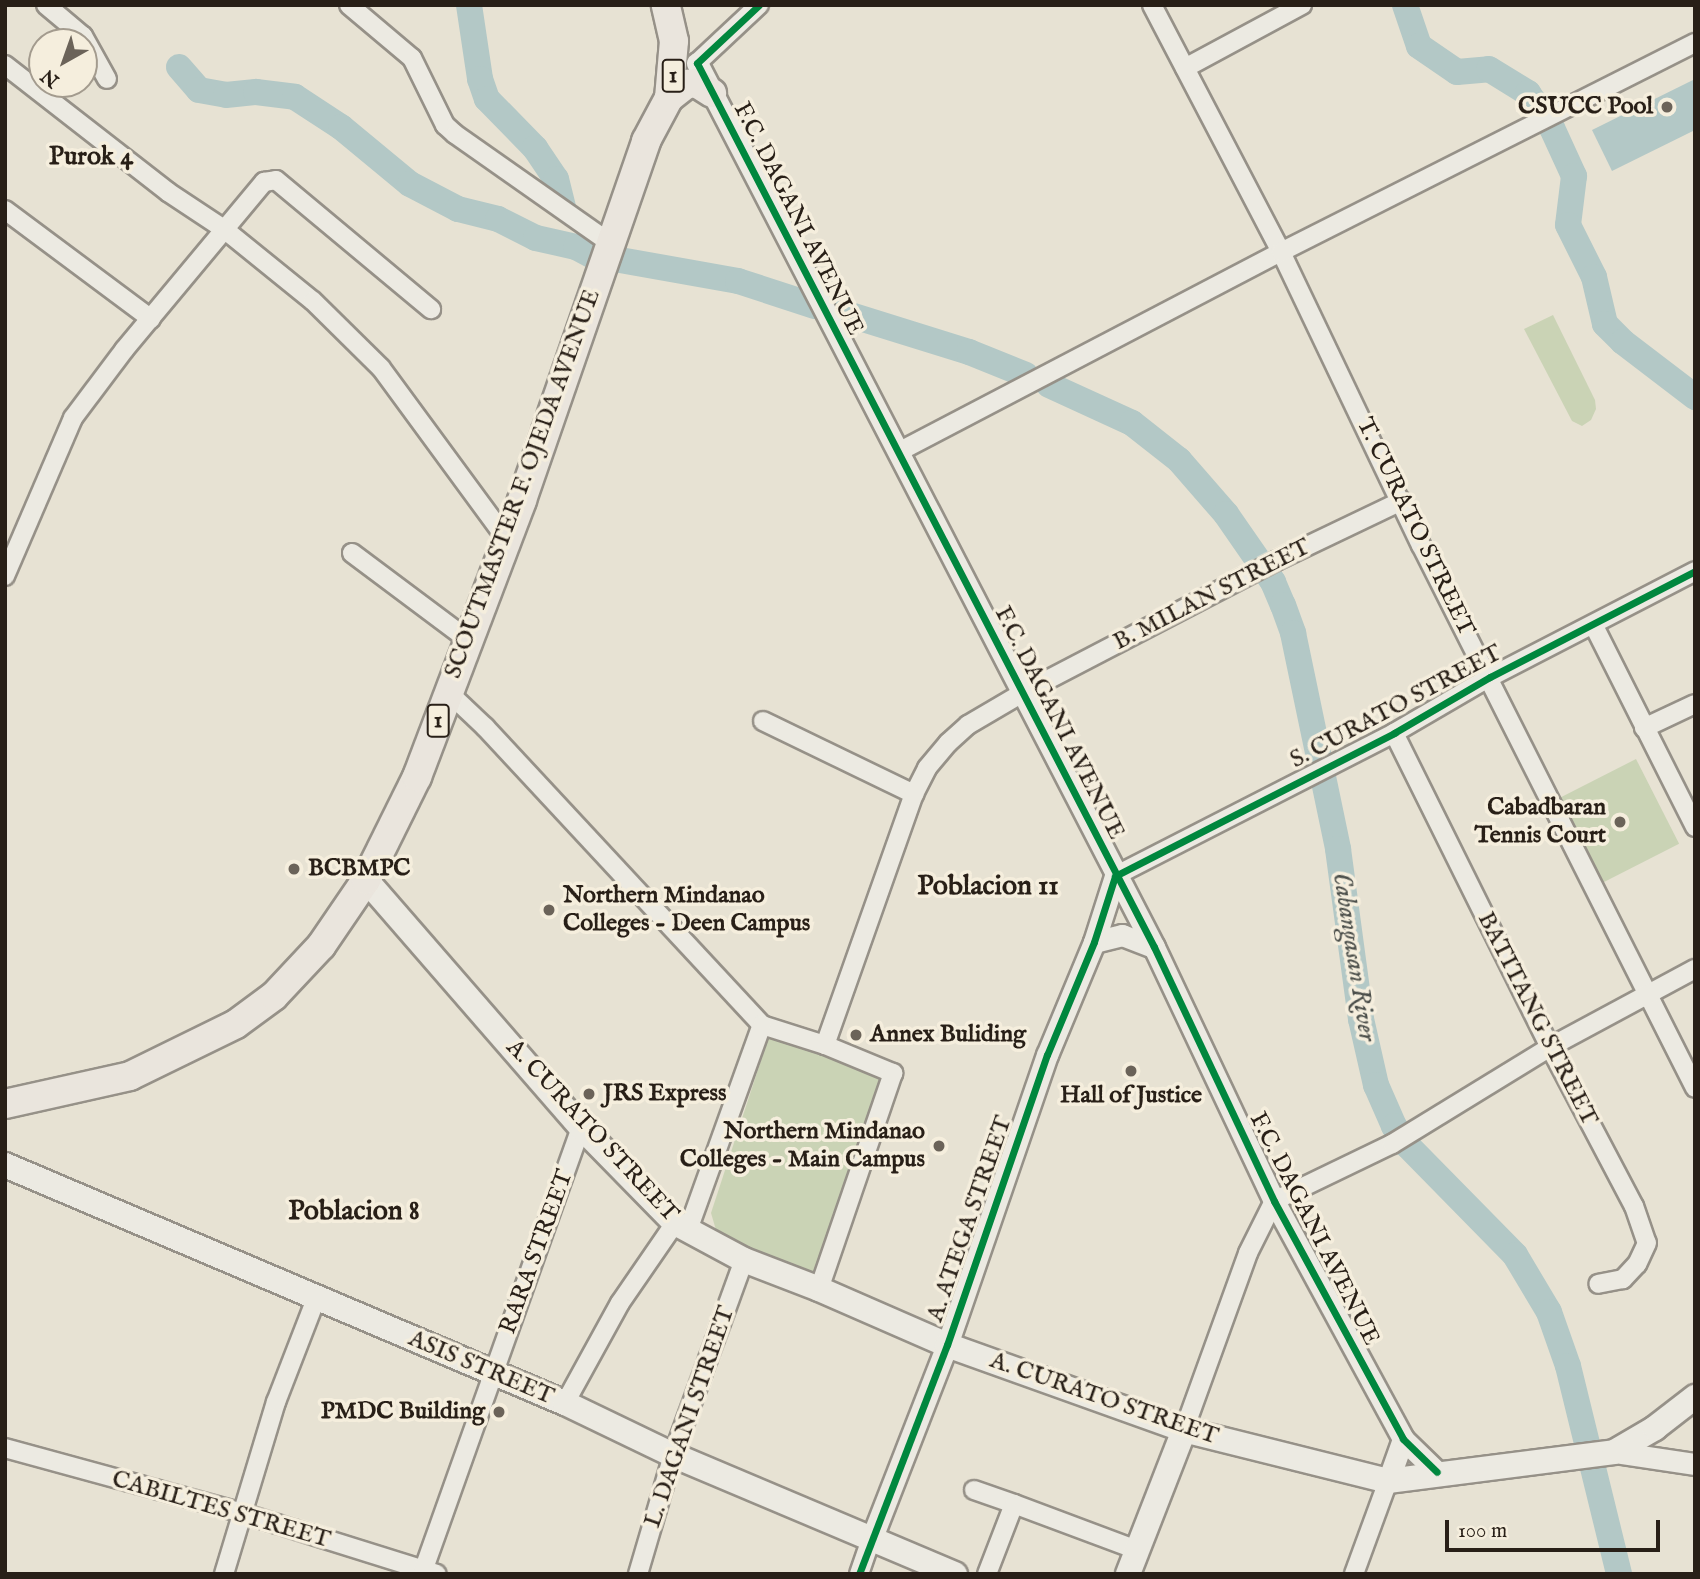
<!DOCTYPE html>
<html>
<head>
<meta charset="utf-8">
<style>
  body { margin:0 }
  #map { position:relative; width:1700px; height:1579px; overflow:hidden; background:#e7e2d3; font-family:"IM FELL English",serif }
  div>[style] { position:absolute }
  [style*='--x'] { left:calc(var(--x)*1px); top:calc(var(--y)*1px); width:calc(var(--w)*1px); rotate:calc(var(--a)*1deg) }
  .green>* { inset:0; background:#cad3b5; transform-origin:0 0 }
  .water>* { inset:0; background:#b3c8c6 }
  .river>* { height:26px; margin:-13px; padding:0 13px; transform-origin:13px; border-radius:13px; background:#b3c8c6 }
  .roads { filter:drop-shadow(2px 0 #969188) drop-shadow(-2px 0 #969188) drop-shadow(0 2px #969188) drop-shadow(0 -2px #969188) }
  .minor>* { height:18px; margin:-9px; padding:0 9px; transform-origin:9px; border-radius:9px; background:#eceae2 }
  .tertiary>* { height:21px; margin:-10.5px; padding:0 10.5px; transform-origin:10.5px; border-radius:10.5px; background:#eceae2 }
  .secondary>* { height:24px; margin:-12px; padding:0 12px; transform-origin:12px; border-radius:12px; background:#eceae2 }
  .trunk>* { height:28px; margin:-14px; padding:0 14px; transform-origin:14px; border-radius:14px; background:#eae5dd }
  .cycleway>* { height:7px; margin:-3.5px; padding:0 3.5px; transform-origin:3.5px; border-radius:3.5px; background:#00873e }
  .dots>* { width:19px; height:19px; translate:-50% -50%; box-sizing:border-box; border:4px solid #f5eedd; border-radius:50% }
  span { translate:-50% -50%; white-space:nowrap; text-align:center; line-height:1.15; -webkit-text-stroke:7px #f5eedd; paint-order:stroke }
  .shield-label span { padding:2px 5px; background:#f5eedd; border:2px solid; border-radius:5px; -webkit-text-stroke-width:0 }
  .shield-label { font-size:23px; color:#281f17; font-weight:700 }
  .poi-label { font-size:24px; color:#281f17; font-weight:700 }
  .right { translate:-100% -50%; text-align:right }
  .left { translate:0 -50%; text-align:left }
  .street-label { font-size:24px; color:#281f17 }
  .neighbourhood-label { font-size:26px; color:#281f17; font-weight:700 }
  .water-label { font-size:26px; color:#4b4e4a; font-style:italic }
  .quarter-label { font-size:28px; color:#281f17; font-weight:700 }
  .frame { position:absolute; inset:0; border:7px solid #281f17; pointer-events:none }
  .north { position:absolute; left:28px; top:28px; width:70px; height:70px; box-sizing:border-box; background:#f5eedd; border:2px solid #a39b8e; border-radius:50%; rotate:220deg; font-size:19px; font-weight:700; line-height:28px; text-align:center; color:#281f17 }
  .north::after { content:''; display:block; margin:auto; width:24px; height:32px; background:#6b6359; clip-path:polygon(50% 0,100% 100%,50% 72%,0 100%) }
  .scale { position:absolute; left:1445px; top:1520px; width:215px; height:32px; box-sizing:border-box; border:4px solid #281f17; border-top:0; padding-left:9px; font-size:21px; line-height:24px; white-space:nowrap; color:#281f17; -webkit-text-stroke:5px #f5eedd; paint-order:stroke }
</style>
</head>
<body>
<div id="map">
  <div class="green">
    <i style="clip-path:polygon(1553px 315px,1595px 400px,1596px 409px,1591px 420px,1582px 426px,1572px 421px,1524px 329px)"></i>
    <i style="left:1636px;top:759px;width:95px;height:87px;rotate:63deg"></i>
    <i style="clip-path:polygon(774px 1033px,886px 1075px,820px 1268px,815px 1274px,725px 1238px,716px 1230px,711px 1213px,769px 1036px)"></i>
  </div>
  <div class="water">
    <i style="clip-path:polygon(1693px 80px,1695px 130px,1612px 171px,1592px 130px)"></i>
  </div>
  <div class="river">
    <i style="--x:469;--y:5;--w:75;--a:81.5"></i>
    <i style="--x:480;--y:79;--w:21;--a:71"></i>
    <i style="--x:487;--y:99;--w:69;--a:45.6"></i>
    <i style="--x:535;--y:148;--w:37;--a:56"></i>
    <i style="--x:556;--y:179;--w:30;--a:76"></i>
    <i style="--x:1405;--y:5;--w:43;--a:71.1"></i>
    <i style="--x:1419;--y:46;--w:46;--a:34.4"></i>
    <i style="--x:1457;--y:72;--w:32;--a:-5"></i>
    <i style="--x:1489;--y:69;--w:46;--a:31.6"></i>
    <i style="--x:1528;--y:93;--w:42;--a:55.6"></i>
    <i style="--x:1552;--y:128;--w:53;--a:65.4"></i>
    <i style="--x:1574;--y:176;--w:49;--a:97"></i>
    <i style="--x:1568;--y:225;--w:58;--a:63.4"></i>
    <i style="--x:1594;--y:277;--w:48;--a:76.8"></i>
    <i style="--x:1605;--y:324;--w:25;--a:45"></i>
    <i style="--x:1623;--y:342;--w:91;--a:37.4"></i>
    <i style="--x:179;--y:67;--w:30;--a:49"></i>
    <i style="--x:199;--y:90;--w:27;--a:10"></i>
    <i style="--x:226;--y:95;--w:30;--a:-6"></i>
    <i style="--x:256;--y:92;--w:39;--a:7"></i>
    <i style="--x:295;--y:97;--w:55;--a:33.1"></i>
    <i style="--x:341;--y:127;--w:89;--a:39.6"></i>
    <i style="--x:410;--y:184;--w:54;--a:27.5"></i>
    <i style="--x:458;--y:209;--w:41;--a:14"></i>
    <i style="--x:498;--y:219;--w:42;--a:26.6"></i>
    <i style="--x:536;--y:238;--w:41;--a:12.7"></i>
    <i style="--x:576;--y:247;--w:17;--a:28"></i>
    <i style="--x:620;--y:260;--w:120;--a:10.1"></i>
    <i style="--x:738;--y:281;--w:81;--a:18"></i>
    <i style="--x:831;--y:309;--w:145;--a:17.3"></i>
    <i style="--x:969;--y:352;--w:61;--a:22"></i>
    <i style="--x:1049;--y:385;--w:91;--a:24.6"></i>
    <i style="--x:1132;--y:423;--w:60;--a:38.2"></i>
    <i style="--x:1179;--y:460;--w:72;--a:49"></i>
    <i style="--x:1226;--y:514;--w:83;--a:55.3"></i>
    <i style="--x:1273;--y:582;--w:25;--a:67"></i>
    <i style="--x:1283;--y:605;--w:30;--a:70"></i>
    <i style="--x:1293;--y:633;--w:221;--a:78.2"></i>
    <i style="--x:1338;--y:849;--w:172;--a:82.3"></i>
    <i style="--x:1361;--y:1019;--w:68;--a:77.2"></i>
    <i style="--x:1376;--y:1085;--w:45;--a:66.3"></i>
    <i style="--x:1394;--y:1126;--w:23;--a:56"></i>
    <i style="--x:1407;--y:1145;--w:154;--a:45.5"></i>
    <i style="--x:1515;--y:1255;--w:66;--a:59.2"></i>
    <i style="--x:1549;--y:1312;--w:57;--a:70.6"></i>
    <i style="--x:1568;--y:1366;--w:214;--a:76.2"></i>
  </div>
  <div class="roads">
    <div class="minor">
      <i style="--x:46;--y:5;--w:48;--a:40"></i>
      <i style="--x:83;--y:36;--w:49;--a:60.8"></i>
      <i style="--x:349;--y:5;--w:82;--a:40.1"></i>
      <i style="--x:412;--y:58;--w:75;--a:63.8"></i>
      <i style="--x:445;--y:125;--w:13;--a:42"></i>
      <i style="--x:455;--y:134;--w:189;--a:35.1"></i>
      <i style="--x:1152;--y:5;--w:279;--a:62.4"></i>
      <i style="--x:1281;--y:252;--w:325;--a:64.5"></i>
      <i style="--x:1421;--y:545;--w:608;--a:63.22"></i>
      <i style="--x:697;--y:63;--w:85;--a:-43.1"></i>
      <i style="--x:5;--y:65;--w:207;--a:37.9"></i>
      <i style="--x:168;--y:192;--w:67;--a:33.5"></i>
      <i style="--x:224;--y:229;--w:114;--a:39"></i>
      <i style="--x:313;--y:301;--w:95;--a:44.6"></i>
      <i style="--x:381;--y:368;--w:211;--a:53.7"></i>
      <i style="--x:1185;--y:68;--w:133;--a:-28.3"></i>
      <i style="--x:5;--y:210;--w:182;--a:36.7"></i>
      <i style="--x:900;--y:451;--w:430;--a:-27.6"></i>
      <i style="--x:1281;--y:252;--w:464;--a:-26.8"></i>
      <i style="--x:352;--y:553;--w:144;--a:36.8"></i>
      <i style="--x:5;--y:576;--w:172;--a:-66.7"></i>
      <i style="--x:73;--y:418;--w:85;--a:-53.1"></i>
      <i style="--x:124;--y:350;--w:219;--a:-50.2"></i>
      <i style="--x:264;--y:182;--w:12;--a:-9"></i>
      <i style="--x:276;--y:180;--w:202;--a:39.8"></i>
      <i style="--x:1594;--y:626;--w:225;--a:63.3"></i>
      <i style="--x:448;--y:692;--w:51;--a:43.4"></i>
      <i style="--x:485;--y:727;--w:407;--a:47.1"></i>
      <i style="--x:762;--y:1025;--w:66;--a:17.6"></i>
      <i style="--x:825;--y:1045;--w:74;--a:22.4"></i>
      <i style="--x:893;--y:1073;--w:228;--a:108.9"></i>
      <i style="--x:763;--y:721;--w:168;--a:25.8"></i>
      <i style="--x:1644;--y:728;--w:56;--a:-25.2"></i>
      <i style="--x:1394;--y:733;--w:351;--a:63.6"></i>
      <i style="--x:1550;--y:1047;--w:180;--a:62.2"></i>
      <i style="--x:1634;--y:1206;--w:39;--a:71"></i>
      <i style="--x:1647;--y:1243;--w:23;--a:115"></i>
      <i style="--x:1637;--y:1264;--w:21;--a:133"></i>
      <i style="--x:1623;--y:1279;--w:25;--a:169"></i>
      <i style="--x:1115;--y:876;--w:314;--a:-27.1"></i>
      <i style="--x:1394;--y:733;--w:111;--a:-30.3"></i>
      <i style="--x:1490;--y:677;--w:231;--a:-27.3"></i>
      <i style="--x:825;--y:1045;--w:266;--a:-70.5"></i>
      <i style="--x:914;--y:794;--w:29;--a:-63"></i>
      <i style="--x:927;--y:768;--w:33;--a:-50"></i>
      <i style="--x:948;--y:743;--w:27;--a:-42"></i>
      <i style="--x:968;--y:725;--w:65;--a:-30.5"></i>
      <i style="--x:1024;--y:692;--w:284;--a:-27.5"></i>
      <i style="--x:1276;--y:561;--w:139;--a:-25.6"></i>
      <i style="--x:688;--y:1230;--w:218;--a:-70.2"></i>
      <i style="--x:565;--y:1403;--w:114;--a:-61.2"></i>
      <i style="--x:620;--y:1303;--w:97;--a:-55.5"></i>
      <i style="--x:1184;--y:1430;--w:188;--a:-70.1"></i>
      <i style="--x:1248;--y:1253;--w:58;--a:-63.4"></i>
      <i style="--x:1274;--y:1201;--w:131;--a:-25.8"></i>
      <i style="--x:1392;--y:1144;--w:185;--a:-31.5"></i>
      <i style="--x:1550;--y:1047;--w:165;--a:-28.3"></i>
      <i style="--x:5;--y:1448;--w:246;--a:15.3"></i>
      <i style="--x:242;--y:1513;--w:204;--a:17.4"></i>
      <i style="--x:974;--y:1490;--w:42;--a:19.3"></i>
      <i style="--x:224;--y:1574;--w:180;--a:-73.2"></i>
      <i style="--x:276;--y:1402;--w:110;--a:-68.8"></i>
      <i style="--x:422;--y:1574;--w:474;--a:-70.4"></i>
      <i style="--x:638;--y:1574;--w:124;--a:-73.6"></i>
      <i style="--x:673;--y:1455;--w:208;--a:-70"></i>
      <i style="--x:859;--y:1574;--w:36;--a:-71"></i>
      <i style="--x:987;--y:1574;--w:75;--a:-68.9"></i>
      <i style="--x:1014;--y:1504;--w:131;--a:20.5"></i>
      <i style="--x:1354;--y:1574;--w:99;--a:-69.9"></i>
    </div>
    <div class="tertiary">
      <i style="--x:697;--y:63;--w:995;--a:62.66"></i>
      <i style="--x:1154;--y:947;--w:281;--a:64.7"></i>
      <i style="--x:1274;--y:1201;--w:271;--a:61.5"></i>
      <i style="--x:1403;--y:1439;--w:47;--a:44.1"></i>
      <i style="--x:1094;--y:942;--w:29;--a:-14"></i>
      <i style="--x:1122;--y:935;--w:34;--a:21"></i>
      <i style="--x:1614;--y:1452;--w:82;--a:8.4"></i>
      <i style="--x:1388;--y:1481;--w:45;--a:-70.3"></i>
      <i style="--x:871;--y:1540;--w:209;--a:-68.7"></i>
      <i style="--x:947;--y:1345;--w:307;--a:-71"></i>
      <i style="--x:1047;--y:1055;--w:122;--a:-67.4"></i>
      <i style="--x:1094;--y:942;--w:69;--a:-72.3"></i>
    </div>
    <div class="secondary">
      <i style="--x:366;--y:880;--w:327;--a:49"></i>
      <i style="--x:581;--y:1127;--w:134;--a:45.6"></i>
      <i style="--x:675;--y:1223;--w:78;--a:28.2"></i>
      <i style="--x:744;--y:1260;--w:80;--a:21.1"></i>
      <i style="--x:819;--y:1289;--w:140;--a:23.6"></i>
      <i style="--x:947;--y:1345;--w:252;--a:19.7"></i>
      <i style="--x:1184;--y:1430;--w:210;--a:14"></i>
      <i style="--x:1388;--y:1481;--w:228;--a:-7.3"></i>
      <i style="--x:1614;--y:1452;--w:48;--a:-30.3"></i>
      <i style="--x:1655;--y:1428;--w:51;--a:-37.8"></i>
      <i style="--x:5;--y:1165;--w:608;--a:23.03"></i>
      <i style="--x:565;--y:1403;--w:120;--a:25.7"></i>
      <i style="--x:673;--y:1455;--w:306;--a:22.9"></i>
      <i style="--x:1128;--y:1574;--w:155;--a:-68.7"></i>
    </div>
    <div class="trunk">
      <i style="--x:669;--y:98;--w:23;--a:-38"></i>
      <i style="--x:687;--y:84;--w:9;--a:-6"></i>
      <i style="--x:696;--y:83;--w:19;--a:32"></i>
      <i style="--x:5;--y:1104;--w:128;--a:-12.6"></i>
      <i style="--x:130;--y:1076;--w:118;--a:-26.1"></i>
      <i style="--x:236;--y:1024;--w:47;--a:-36.4"></i>
      <i style="--x:274;--y:996;--w:69;--a:-46.8"></i>
      <i style="--x:321;--y:946;--w:80;--a:-55.7"></i>
      <i style="--x:366;--y:880;--w:115;--a:-63.7"></i>
      <i style="--x:417;--y:777;--w:296;--a:-69.2"></i>
      <i style="--x:522;--y:500;--w:380;--a:-70.9"></i>
      <i style="--x:646;--y:141;--w:49;--a:-61.9"></i>
      <i style="--x:669;--y:98;--w:57;--a:-85"></i>
      <i style="--x:674;--y:41;--w:37;--a:-103"></i>
    </div>
  </div>
  <div class="cycleway">
    <i style="--x:759;--y:5;--w:85;--a:136.9"></i>
    <i style="--x:697;--y:63;--w:995;--a:62.66"></i>
    <i style="--x:1154;--y:947;--w:281;--a:64.7"></i>
    <i style="--x:1274;--y:1201;--w:271;--a:61.5"></i>
    <i style="--x:1403;--y:1439;--w:47;--a:44.1"></i>
    <i style="--x:859;--y:1574;--w:245;--a:-69"></i>
    <i style="--x:947;--y:1345;--w:307;--a:-71"></i>
    <i style="--x:1047;--y:1055;--w:122;--a:-67.4"></i>
    <i style="--x:1094;--y:942;--w:69;--a:-72.3"></i>
    <i style="--x:1115;--y:876;--w:314;--a:-27.1"></i>
    <i style="--x:1394;--y:733;--w:111;--a:-30.3"></i>
    <i style="--x:1490;--y:677;--w:231;--a:-27.3"></i>
  </div>
  <div class="dots">
    <i style="left:1667px;top:107px;background:#6b6359"></i>
    <i style="left:1620px;top:822px;background:#6b6359"></i>
    <i style="left:294px;top:869px;background:#6b6359"></i>
    <i style="left:549px;top:910px;background:#6b6359"></i>
    <i style="left:856px;top:1035px;background:#6b6359"></i>
    <i style="left:1131px;top:1071px;background:#6b6359"></i>
    <i style="left:589px;top:1094px;background:#6b6359"></i>
    <i style="left:939px;top:1146px;background:#6b6359"></i>
    <i style="left:499px;top:1412px;background:#6b6359"></i>
  </div>
  <div class="shield-label">
    <span style="left:673px;top:76px">1</span>
    <span style="left:438px;top:721px">1</span>
  </div>
  <div class="poi-label">
    <span class="right" style="left:1653px;top:107px">CSUCC Pool</span>
    <span class="right" style="left:1606px;top:822px">Cabadbaran<br>Tennis Court</span>
    <span class="left" style="left:308px;top:869px">BCBMPC</span>
    <span class="left" style="left:563px;top:910px">Northern Mindanao<br>Colleges - Deen Campus</span>
    <span class="left" style="left:870px;top:1035px">Annex Buliding</span>
    <span class="left" style="left:603px;top:1094px">JRS Express</span>
    <span style="left:1131px;top:1096px">Hall of Justice</span>
    <span class="right" style="left:925px;top:1146px">Northern Mindanao<br>Colleges - Main Campus</span>
    <span class="right" style="left:485px;top:1412px">PMDC Building</span>
  </div>
  <div class="street-label">
    <span style="left:798px;top:219px;rotate:63deg">F.C. DAGANI AVENUE</span>
    <span style="left:523px;top:484px;rotate:-70deg">SCOUTMASTER F. OJEDA AVENUE</span>
    <span style="left:1415px;top:527px;rotate:64deg">T. CURATO STREET</span>
    <span style="left:1212px;top:595px;rotate:-27deg">B. MILAN STREET</span>
    <span style="left:1396px;top:707px;rotate:-28deg">S. CURATO STREET</span>
    <span style="left:1059px;top:723px;rotate:63deg">F.C. DAGANI AVENUE</span>
    <span style="left:1537px;top:1019px;rotate:63deg">BATITANG STREET</span>
    <span style="left:592px;top:1131px;rotate:47deg">A. CURATO STREET</span>
    <span style="left:970px;top:1219px;rotate:-71deg">A. ATEGA STREET</span>
    <span style="left:1314px;top:1229px;rotate:63deg">F.C. DAGANI AVENUE</span>
    <span style="left:537px;top:1252px;rotate:-70deg">RARA STREET</span>
    <span style="left:481px;top:1368px;rotate:23deg">ASIS STREET</span>
    <span style="left:1104px;top:1399px;rotate:19deg">A. CURATO STREET</span>
    <span style="left:690px;top:1417px;rotate:-71deg">L. DAGANI STREET</span>
    <span style="left:221px;top:1510px;rotate:16deg">CABILTES STREET</span>
  </div>
  <div class="neighbourhood-label">
    <span style="left:91px;top:157px">Purok 4</span>
  </div>
  <div class="water-label">
    <span style="left:1354px;top:957px;rotate:81deg">Cabangasan River</span>
  </div>
  <div class="quarter-label">
    <span style="left:988px;top:887px">Poblacion 11</span>
    <span style="left:354px;top:1212px">Poblacion 8</span>
  </div>
  <div class="frame"></div>
  <div class="north">N</div>
  <div class="scale">100 m</div>
</div>
</body>
</html>
